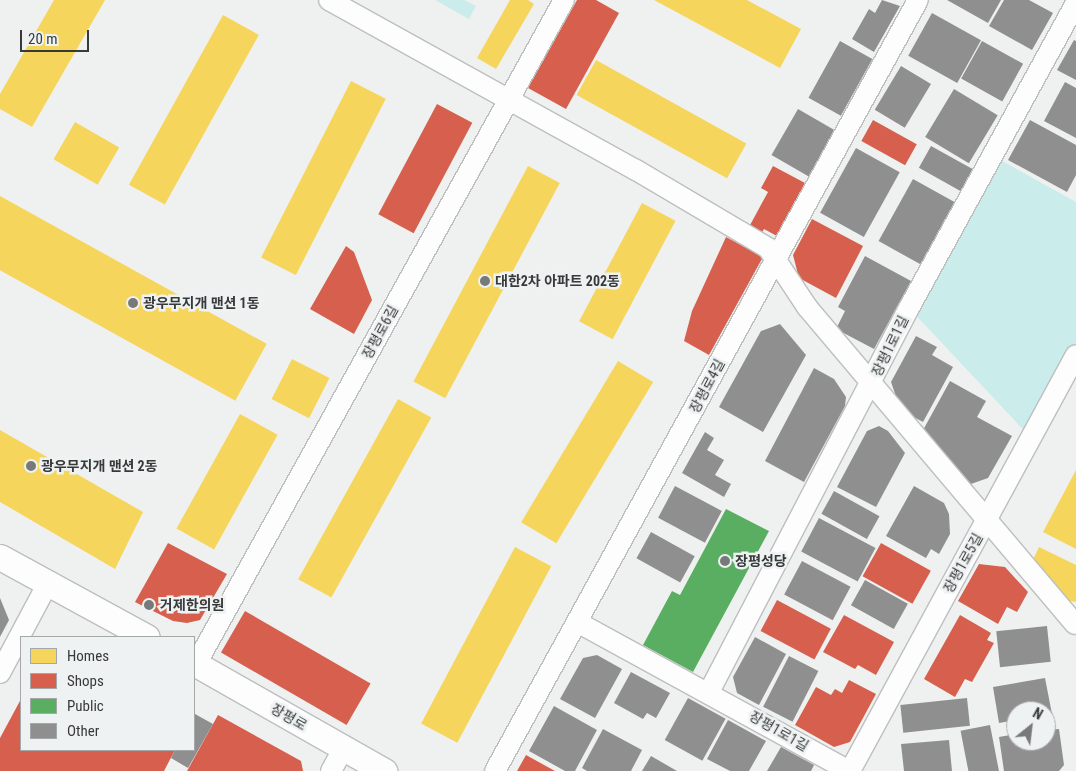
<!DOCTYPE html>
<html>
<head>
<meta charset="utf-8">
<style>
  body { margin:0 }
  #map { position:relative; width:1076px; height:771px; overflow:hidden; background:#eff1f1; font-family:"Roboto Condensed","Noto Sans KR",sans-serif }
  div>[style] { position:absolute }
  [style*='--x'] { left:calc(var(--x)*1px); top:calc(var(--y)*1px); width:calc(var(--w)*1px); rotate:calc(var(--a)*1deg) }
  .green>* { inset:0; background:#caecea }
  .homes>* { inset:0; background:#f6d55c; transform-origin:0 0 }
  .shops>* { inset:0; background:#d6604d; transform-origin:0 0 }
  .public>* { inset:0; background:#5aae61 }
  .building>* { inset:0; background:#8f8f8f; transform-origin:0 0 }
  .roads { filter:drop-shadow(1px 0 #bdbfbf) drop-shadow(-1px 0 #bdbfbf) drop-shadow(0 1px #bdbfbf) drop-shadow(0 -1px #bdbfbf) }
  .minor>* { height:20px; margin:-10px; padding:0 10px; transform-origin:10px; border-radius:10px; background:#fdfdfd }
  .tertiary>* { height:25px; margin:-12.5px; padding:0 12.5px; transform-origin:12.5px; border-radius:12.5px; background:#fdfdfd }
  .dots>* { width:14px; height:14px; translate:-50% -50%; box-sizing:border-box; border:2px solid #eef2f2; border-radius:50% }
  span { translate:-50% -50%; white-space:nowrap; text-align:center; line-height:1.15; -webkit-text-stroke:5px #eef2f2; paint-order:stroke }
  .poi-label { font-size:14px; color:#383a3a; font-weight:700 }
  .left { translate:0 -50%; text-align:left }
  .street-label { font-size:14px; color:#383a3a }
  .legend { position:absolute; left:20px; top:636px; width:175px; height:115px; box-sizing:border-box; background:#eef2f2; border:1px solid #a5a8a8; margin:0; padding:6px 9px; list-style:none; font-size:15px; color:#383a3a }
  .legend li { display:flex; align-items:center; gap:10px; height:25px }
  .legend b { width:25px; border:1px solid #a5a8a8 }
  .north { position:absolute; left:1006px; top:701px; width:50px; height:50px; box-sizing:border-box; background:#eef2f2; border:1px solid #a5a8a8; border-radius:50%; rotate:29deg; font-size:14px; font-weight:700; line-height:20px; text-align:center; color:#383a3a }
  .north::after { content:''; display:block; margin:auto; width:18px; height:22px; background:#787a7a; clip-path:polygon(50% 0,100% 100%,50% 72%,0 100%) }
  .scale { position:absolute; left:20px; top:30px; width:69px; height:22px; box-sizing:border-box; border:2px solid #383a3a; border-top:0; padding-left:6px; font-size:15px; line-height:18px; white-space:nowrap; color:#383a3a; -webkit-text-stroke:4px #eef2f2; paint-order:stroke }
</style>
</head>
<body>
<div id="map">
  <div class="green">
    <i style="clip-path:polygon(435px 0,464px 0,476px 6px,469px 19px)"></i>
    <i style="clip-path:polygon(993px 156px,1076px 202px,1076px 355px,1032px 439px,909px 308px)"></i>
  </div>
  <div class="homes">
    <i style="clip-path:polygon(54px 0,105px 0,32px 127px,0 109px,0 94px)"></i>
    <i style="clip-path:polygon(510px 0,528px 0,534px 4px,496px 69px,477px 58px)"></i>
    <i style="clip-path:polygon(654px 0,747px 0,801px 29px,780px 68px)"></i>
    <i style="left:223px;top:15px;width:41px;height:194px;rotate:29deg"></i>
    <i style="left:596px;top:60px;width:172px;height:40px;rotate:29deg"></i>
    <i style="left:351px;top:81px;width:39px;height:198px;rotate:27deg"></i>
    <i style="left:75px;top:122px;width:51px;height:43px;rotate:30deg"></i>
    <i style="left:528px;top:166px;width:36px;height:244px;rotate:28deg"></i>
    <i style="left:0;top:196px;width:305px;height:65px;rotate:29deg"></i>
    <i style="left:642px;top:203px;width:38px;height:134px;rotate:28deg"></i>
    <i style="left:292px;top:359px;width:42px;height:45px;rotate:27deg"></i>
    <i style="left:618px;top:361px;width:41px;height:188px;rotate:31deg"></i>
    <i style="left:398px;top:399px;width:38px;height:206px;rotate:29deg"></i>
    <i style="left:240px;top:414px;width:43px;height:131px;rotate:29deg"></i>
    <i style="clip-path:polygon(0 430px,143px 512px,115px 569px,0 502px)"></i>
    <i style="clip-path:polygon(1076px 470px,1076px 549px,1043px 532px)"></i>
    <i style="left:515px;top:547px;width:41px;height:200px;rotate:28deg"></i>
    <i style="clip-path:polygon(1039px 547px,1076px 565px,1076px 602px,1064px 600px,1031px 564px)"></i>
  </div>
  <div class="shops">
    <i style="clip-path:polygon(577px 0,596px 0,619px 13px,566px 109px,528px 88px)"></i>
    <i style="left:437px;top:104px;width:40px;height:125px;rotate:28deg"></i>
    <i style="left:873px;top:120px;width:50px;height:24px;rotate:29deg"></i>
    <i style="clip-path:polygon(773px 166px,805px 183px,777px 236px,764px 229px,761px 234px,749px 227px,768px 192px,761px 188px)"></i>
    <i style="clip-path:polygon(812px 219px,863px 246px,836px 298px,799px 278px,793px 255px)"></i>
    <i style="clip-path:polygon(726px 237px,763px 257px,709px 355px,684px 341px,692px 311px)"></i>
    <i style="clip-path:polygon(346px 246px,354px 252px,372px 300px,354px 334px,310px 309px)"></i>
    <i style="clip-path:polygon(168px 543px,227px 574px,200px 620px,187px 623px,173px 621px,135px 602px)"></i>
    <i style="left:881px;top:543px;width:57px;height:38px;rotate:29deg"></i>
    <i style="clip-path:polygon(979px 564px,1005px 567px,1028px 592px,1017px 612px,1007px 607px,998px 624px,958px 601px)"></i>
    <i style="left:777px;top:600px;width:61px;height:35px;rotate:28deg"></i>
    <i style="left:245px;top:611px;width:145px;height:48px;rotate:30deg"></i>
    <i style="clip-path:polygon(844px 615px,894px 642px,876px 675px,858px 665px,855px 669px,823px 652px)"></i>
    <i style="clip-path:polygon(960px 615px,991px 633px,987px 640px,994px 643px,972px 682px,965px 679px,955px 697px,924px 679px)"></i>
    <i style="clip-path:polygon(849px 680px,876px 694px,850px 742px,834px 747px,795px 725px,816px 687px,831px 695px,835px 689px,842px 693px)"></i>
    <i style="clip-path:polygon(21px 699px,21px 750px,175px 750px,164px 771px,0 771px,0 738px)"></i>
    <i style="clip-path:polygon(218px 715px,301px 761px,303px 771px,187px 771px)"></i>
    <i style="clip-path:polygon(526px 755px,555px 771px,517px 771px)"></i>
  </div>
  <div class="public">
    <i style="clip-path:polygon(726px 509px,769px 531px,693px 672px,643px 645px,672px 591px,680px 595px)"></i>
  </div>
  <div class="building">
    <i style="clip-path:polygon(882px 0,900px 6px,874px 52px,852px 39px,869px 9px,875px 13px)"></i>
    <i style="clip-path:polygon(947px 0,1001px 0,988px 23px)"></i>
    <i style="clip-path:polygon(1004px 0,1029px 0,1053px 13px,1032px 50px,989px 26px)"></i>
    <i style="left:932px;top:13px;width:56px;height:49px;rotate:29deg"></i>
    <i style="clip-path:polygon(1074px 40px,1076px 41px,1076px 80px,1057px 70px)"></i>
    <i style="left:840px;top:41px;width:37px;height:65px;rotate:29deg"></i>
    <i style="left:982px;top:41px;width:47px;height:43px;rotate:29deg"></i>
    <i style="left:901px;top:66px;width:35px;height:51px;rotate:31deg"></i>
    <i style="clip-path:polygon(1065px 82px,1076px 88px,1076px 138px,1044px 121px)"></i>
    <i style="left:954px;top:89px;width:51px;height:56px;rotate:31deg"></i>
    <i style="left:798px;top:109px;width:43px;height:53px;rotate:30deg"></i>
    <i style="clip-path:polygon(1030px 120px,1076px 145px,1076px 175px,1067px 192px,1008px 160px)"></i>
    <i style="left:931px;top:146px;width:48px;height:25px;rotate:29deg"></i>
    <i style="left:856px;top:148px;width:50px;height:74px;rotate:29deg"></i>
    <i style="left:913px;top:179px;width:50px;height:71px;rotate:29deg"></i>
    <i style="clip-path:polygon(865px 256px,911px 281px,874px 349px,836px 329px,845px 311px,838px 307px)"></i>
    <i style="clip-path:polygon(780px 324px,806px 355px,763px 432px,719px 407px,761px 331px)"></i>
    <i style="clip-path:polygon(916px 336px,937px 347px,932px 355px,953px 367px,923px 422px,908px 414px,898px 402px,891px 382px)"></i>
    <i style="clip-path:polygon(814px 368px,834px 379px,846px 397px,845px 406px,804px 482px,765px 461px)"></i>
    <i style="clip-path:polygon(950px 381px,986px 401px,977px 417px,1012px 436px,988px 478px,968px 485px,922px 432px)"></i>
    <i style="clip-path:polygon(879px 426px,888px 431px,905px 453px,876px 507px,837px 487px,867px 431px)"></i>
    <i style="clip-path:polygon(705px 432px,714px 438px,707px 450px,724px 460px,715px 475px,731px 484px,724px 497px,682px 473px)"></i>
    <i style="left:675px;top:486px;width:53px;height:36px;rotate:28deg"></i>
    <i style="clip-path:polygon(914px 486px,944px 503px,949px 514px,950px 534px,939px 554px,931px 549px,926px 558px,886px 536px)"></i>
    <i style="left:834px;top:491px;width:52px;height:26px;rotate:29deg"></i>
    <i style="left:819px;top:518px;width:64px;height:38px;rotate:28deg"></i>
    <i style="left:651px;top:532px;width:50px;height:30px;rotate:29deg"></i>
    <i style="left:802px;top:561px;width:55px;height:38px;rotate:28deg"></i>
    <i style="left:865px;top:580px;width:49px;height:29px;rotate:29deg"></i>
    <i style="clip-path:polygon(0 598px,9px 620px,0 637px)"></i>
    <i style="left:1047px;top:626px;width:36px;height:51px;rotate:84deg"></i>
    <i style="clip-path:polygon(755px 637px,786px 654px,759px 705px,737px 693px,733px 677px)"></i>
    <i style="clip-path:polygon(597px 655px,622px 669px,595px 718px,560px 699px,583px 658px)"></i>
    <i style="left:789px;top:656px;width:33px;height:57px;rotate:27deg"></i>
    <i style="clip-path:polygon(631px 672px,670px 693px,656px 718px,647px 713px,643px 719px,614px 703px)"></i>
    <i style="clip-path:polygon(1045px 678px,1052px 714px,1046px 715px,1046px 711px,1016px 711px,1016px 720px,999px 723px,993px 687px)"></i>
    <i style="left:688px;top:698px;width:43px;height:48px;rotate:29deg"></i>
    <i style="left:967px;top:698px;width:28px;height:67px;rotate:84deg"></i>
    <i style="clip-path:polygon(554px 706px,597px 730px,575px 771px,565px 771px,529px 751px)"></i>
    <i style="clip-path:polygon(195px 714px,213px 724px,188px 768px,171px 758px,175px 750px,194px 750px)"></i>
    <i style="clip-path:polygon(728px 720px,766px 741px,749px 771px,730px 771px,707px 759px)"></i>
    <i style="left:990px;top:725px;width:47px;height:30px;rotate:79deg"></i>
    <i style="clip-path:polygon(603px 729px,642px 750px,631px 771px,587px 771px,582px 768px)"></i>
    <i style="clip-path:polygon(1059px 729px,1064px 765px,1059px 771px,1004px 771px,999px 737px,1016px 734px,1016px 741px,1046px 741px,1046px 730px)"></i>
    <i style="clip-path:polygon(949px 740px,952px 771px,904px 771px,901px 744px)"></i>
    <i style="clip-path:polygon(781px 747px,814px 765px,811px 771px,767px 771px)"></i>
    <i style="clip-path:polygon(651px 756px,677px 771px,642px 771px)"></i>
  </div>
  <div class="roads">
    <div class="minor">
      <i style="--x:329;--y:0;--w:351;--a:29"></i>
      <i style="--x:636;--y:170;--w:153;--a:30.6"></i>
      <i style="--x:768;--y:248;--w:71;--a:56.5"></i>
      <i style="--x:807;--y:307;--w:415;--a:49.8"></i>
      <i style="--x:579;--y:623;--w:308;--a:28.7"></i>
      <i style="--x:196;--y:664;--w:759;--a:-61"></i>
      <i style="--x:0;--y:673;--w:102;--a:-61.9"></i>
      <i style="--x:709;--y:692;--w:433;--a:-62.5"></i>
      <i style="--x:909;--y:308;--w:348;--a:-61.3"></i>
      <i style="--x:331;--y:771;--w:26;--a:-61"></i>
      <i style="--x:495;--y:771;--w:879;--a:-61.25"></i>
      <i style="--x:850;--y:771;--w:473;--a:-61.5"></i>
    </div>
    <div class="tertiary">
      <i style="--x:0;--y:557;--w:167;--a:28.6"></i>
      <i style="--x:194;--y:663;--w:219;--a:29.6"></i>
    </div>
  </div>
  <div class="dots">
    <i style="left:485px;top:281px;background:#787a7a"></i>
    <i style="left:133px;top:303px;background:#787a7a"></i>
    <i style="left:31px;top:466px;background:#787a7a"></i>
    <i style="left:725px;top:561px;background:#787a7a"></i>
    <i style="left:149px;top:605px;background:#787a7a"></i>
  </div>
  <div class="poi-label">
    <span class="left" style="left:495px;top:281px">대한2차 아파트 202동</span>
    <span class="left" style="left:143px;top:303px">광우무지개 맨션 1동</span>
    <span class="left" style="left:41px;top:466px">광우무지개 맨션 2동</span>
    <span class="left" style="left:735px;top:561px">장평성당</span>
    <span class="left" style="left:160px;top:605px">거제한의원</span>
  </div>
  <div class="street-label">
    <span style="left:380px;top:332px;rotate:-61deg">장평로6길</span>
    <span style="left:890px;top:346px;rotate:-64deg">장평1로1길</span>
    <span style="left:707px;top:386px;rotate:-62deg">장평로4길</span>
    <span style="left:963px;top:563px;rotate:-61deg">장평1로5길</span>
    <span style="left:289px;top:717px;rotate:30deg">장평로</span>
    <span style="left:779px;top:731px;rotate:30deg">장평1로1길</span>
  </div>
  <ul class="legend">
  <li><b style="height:14px;background:#f6d55c"></b>Homes</li>
  <li><b style="height:14px;background:#d6604d"></b>Shops</li>
  <li><b style="height:14px;background:#5aae61"></b>Public</li>
  <li><b style="height:14px;background:#8f8f8f"></b>Other</li>
  </ul>
  <div class="north">N</div>
  <div class="scale">20 m</div>
</div>
</body>
</html>
